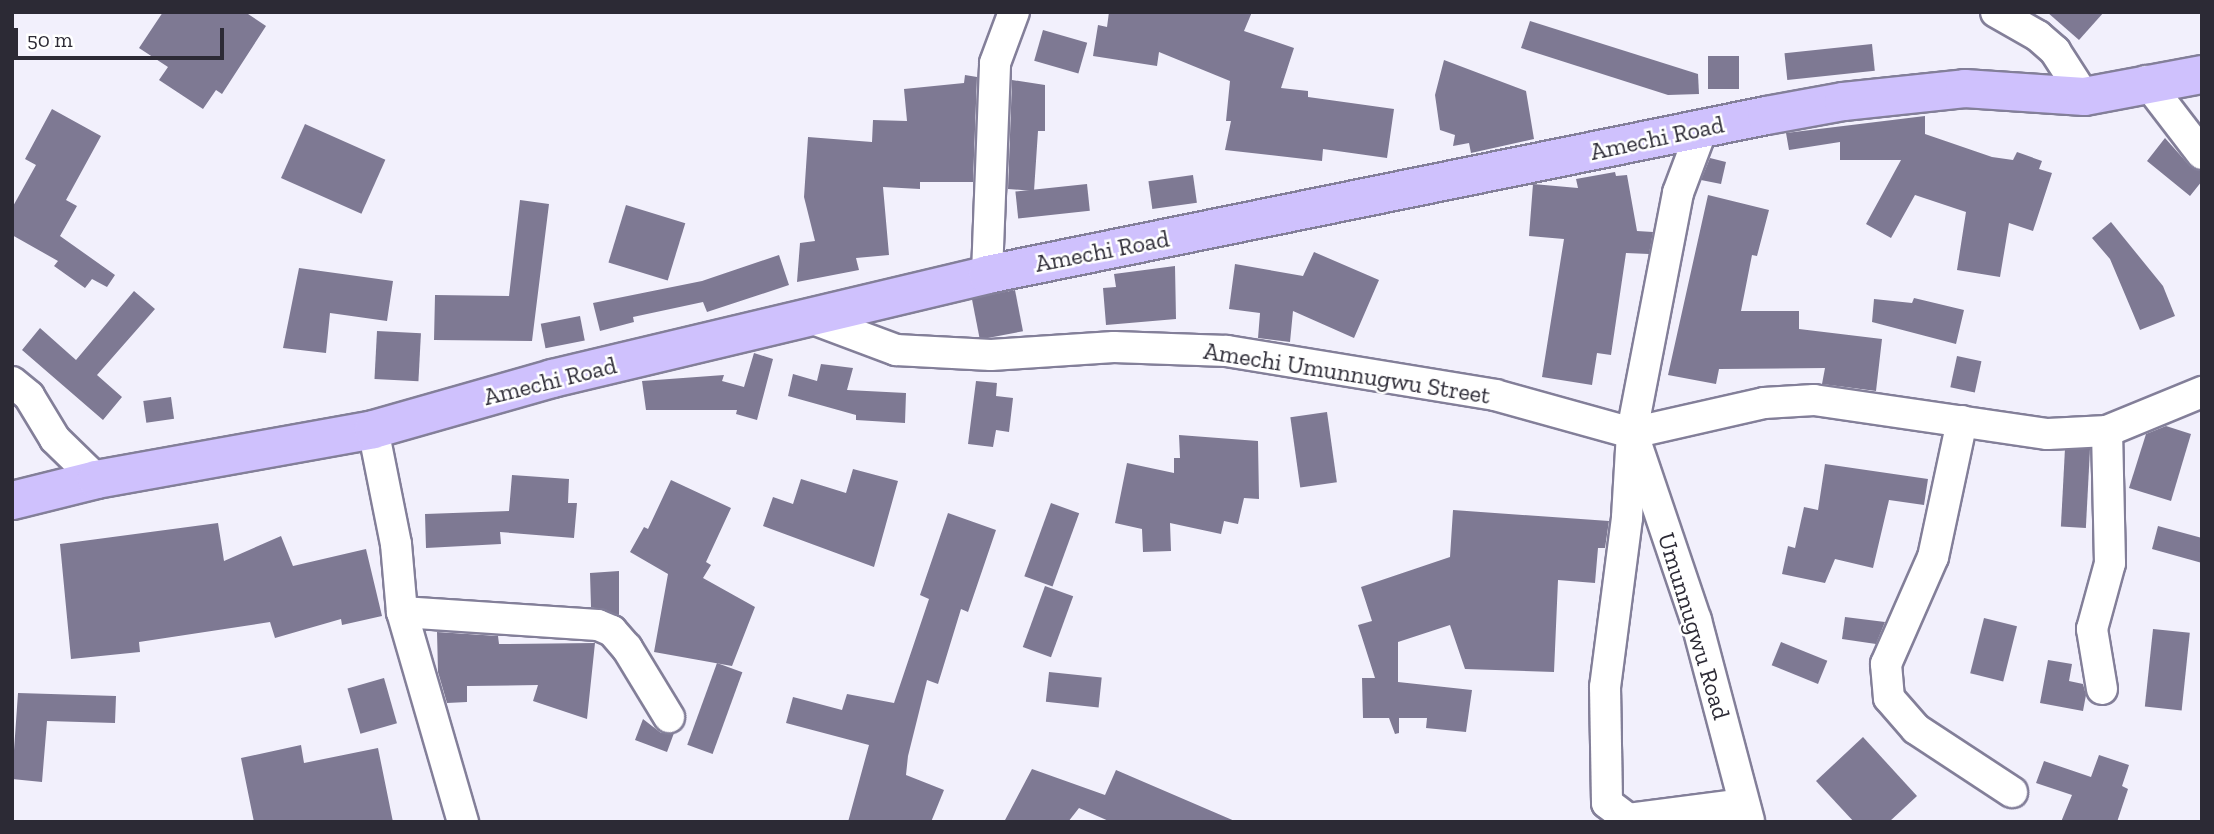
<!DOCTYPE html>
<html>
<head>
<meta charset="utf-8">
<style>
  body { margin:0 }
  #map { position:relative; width:2214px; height:834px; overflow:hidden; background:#f2f0fc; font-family:"Zilla Slab",serif }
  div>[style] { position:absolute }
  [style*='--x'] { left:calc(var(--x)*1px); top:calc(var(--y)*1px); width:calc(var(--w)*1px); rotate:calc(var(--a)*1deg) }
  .building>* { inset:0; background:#7e7993; transform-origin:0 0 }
  .roads { filter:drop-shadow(2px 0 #837f99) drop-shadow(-2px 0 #837f99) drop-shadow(0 2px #837f99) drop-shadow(0 -2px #837f99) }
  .minor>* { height:30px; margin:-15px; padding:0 15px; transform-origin:15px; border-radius:15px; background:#fff }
  .major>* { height:37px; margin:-18.5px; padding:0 18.5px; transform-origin:18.5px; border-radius:18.5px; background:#cfc1fd }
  span { translate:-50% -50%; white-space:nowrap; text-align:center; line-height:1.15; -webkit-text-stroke:5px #fff; paint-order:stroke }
  .street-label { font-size:24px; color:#2c2a35 }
  .frame { position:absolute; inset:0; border:14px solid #2c2a35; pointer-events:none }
  .scale { position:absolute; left:14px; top:28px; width:210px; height:32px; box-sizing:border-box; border:4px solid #2c2a35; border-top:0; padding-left:9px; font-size:21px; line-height:24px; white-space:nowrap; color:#2c2a35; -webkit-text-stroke:5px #fff; paint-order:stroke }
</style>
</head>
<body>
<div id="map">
  <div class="building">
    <i style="clip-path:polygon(163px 12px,245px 12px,266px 26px,222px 94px,216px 90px,203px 109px,159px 80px,168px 67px,139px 48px)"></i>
    <i style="clip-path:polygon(1109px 12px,1252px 12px,1244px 31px,1294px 48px,1281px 88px,1308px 91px,1308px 97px,1394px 109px,1387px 158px,1323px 149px,1322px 161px,1225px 150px,1231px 121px,1226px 121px,1230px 81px,1159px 52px,1157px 66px,1093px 56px,1098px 25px,1107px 27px)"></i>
    <i style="clip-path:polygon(2047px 12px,2104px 12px,2079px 40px)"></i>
    <i style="clip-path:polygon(1530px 21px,1698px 74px,1699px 94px,1668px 95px,1521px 48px)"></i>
    <i style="left:1043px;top:30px;width:46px;height:32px;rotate:16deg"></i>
    <i style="left:1872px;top:44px;width:27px;height:88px;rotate:84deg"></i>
    <i style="left:1708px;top:56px;width:31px;height:33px"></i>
    <i style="clip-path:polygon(1444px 60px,1526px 91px,1534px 139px,1471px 153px,1469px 143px,1453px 146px,1455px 135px,1440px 130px,1435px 95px)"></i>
    <i style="clip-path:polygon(965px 75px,977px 77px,973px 182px,920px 182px,920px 189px,883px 187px,889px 255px,856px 258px,859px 270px,797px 282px,800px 243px,815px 241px,804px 197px,808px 137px,872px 142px,873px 120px,907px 121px,904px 89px,964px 83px)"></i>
    <i style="clip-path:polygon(1012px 80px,1045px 85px,1045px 131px,1038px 131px,1034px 191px,1008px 189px)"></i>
    <i style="clip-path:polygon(52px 109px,101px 136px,66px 200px,77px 206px,60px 236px,115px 275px,107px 287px,92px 279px,85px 288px,54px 266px,58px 261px,12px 235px,12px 208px,36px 165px,25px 159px)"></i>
    <i style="clip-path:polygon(1925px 116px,1925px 134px,1992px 157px,2013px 160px,2017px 152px,2042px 161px,2039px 169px,2052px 173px,2033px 231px,2009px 223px,2000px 277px,1957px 270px,1966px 212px,1915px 195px,1891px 238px,1866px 224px,1901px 160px,1840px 160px,1840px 142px,1789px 150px,1786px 133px)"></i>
    <i style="left:305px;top:124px;width:88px;height:59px;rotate:24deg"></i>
    <i style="clip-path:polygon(2165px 138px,2189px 165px,2202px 171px,2202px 181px,2190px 196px,2147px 161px)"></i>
    <i style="clip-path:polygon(1710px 158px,1726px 162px,1721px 184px,1701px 180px)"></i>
    <i style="clip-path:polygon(1615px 172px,1616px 176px,1627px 175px,1637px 231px,1653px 232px,1649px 254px,1626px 253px,1611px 355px,1597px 353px,1592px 385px,1542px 377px,1564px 239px,1529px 236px,1533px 184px,1578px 188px,1576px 179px)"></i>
    <i style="left:1193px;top:175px;width:28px;height:45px;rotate:82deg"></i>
    <i style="left:1087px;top:184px;width:27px;height:72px;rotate:84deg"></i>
    <i style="clip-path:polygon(1708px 195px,1769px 210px,1757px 256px,1752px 255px,1741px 311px,1799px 311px,1799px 329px,1882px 339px,1876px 391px,1822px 384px,1825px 368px,1719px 369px,1716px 384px,1668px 375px)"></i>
    <i style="clip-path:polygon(520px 200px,549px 204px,532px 341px,434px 340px,435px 295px,509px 296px)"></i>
    <i style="left:626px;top:205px;width:62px;height:60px;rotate:17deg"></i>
    <i style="clip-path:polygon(2111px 222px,2163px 286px,2175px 316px,2140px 330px,2110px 259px,2092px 238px)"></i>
    <i style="clip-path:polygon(1314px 252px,1379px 280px,1354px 338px,1293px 311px,1290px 342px,1258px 338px,1260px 313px,1229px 309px,1235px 264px,1303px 276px)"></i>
    <i style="clip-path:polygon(779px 255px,789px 285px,707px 312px,703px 302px,633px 317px,634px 322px,600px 331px,593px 303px,702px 281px)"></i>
    <i style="clip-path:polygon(1175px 266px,1176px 319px,1106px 325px,1103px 288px,1116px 287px,1114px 274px)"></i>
    <i style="clip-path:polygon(299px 268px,393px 281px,387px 321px,330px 313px,326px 353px,283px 348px)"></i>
    <i style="left:1015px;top:290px;width:42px;height:44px;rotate:79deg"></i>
    <i style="clip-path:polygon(134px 291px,155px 309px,97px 375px,122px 397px,103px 420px,22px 350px,40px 328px,76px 360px)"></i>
    <i style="clip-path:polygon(1914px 298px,1964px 310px,1956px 344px,1872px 322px,1874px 299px,1912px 303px)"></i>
    <i style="left:580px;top:316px;width:25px;height:40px;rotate:79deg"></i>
    <i style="left:377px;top:331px;width:44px;height:48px;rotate:3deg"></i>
    <i style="clip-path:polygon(754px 353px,773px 359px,757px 420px,736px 414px,737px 410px,646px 410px,642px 381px,724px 375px,722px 381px,744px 387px)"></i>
    <i style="left:1957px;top:356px;width:25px;height:32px;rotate:12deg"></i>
    <i style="clip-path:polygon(821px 364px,853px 368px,847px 390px,906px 393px,905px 423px,856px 420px,856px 415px,788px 396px,793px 374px,817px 381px)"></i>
    <i style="clip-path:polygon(976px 381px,997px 383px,996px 396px,1013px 398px,1009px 432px,996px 430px,993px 447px,968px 444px)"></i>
    <i style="left:171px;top:397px;width:22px;height:28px;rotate:82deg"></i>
    <i style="left:1327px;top:412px;width:71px;height:37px;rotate:82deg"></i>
    <i style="clip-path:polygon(2166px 426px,2191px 434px,2171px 501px,2129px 488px,2146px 434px)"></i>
    <i style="clip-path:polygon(1179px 435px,1258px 441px,1259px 499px,1244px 498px,1238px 524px,1224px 521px,1221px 534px,1170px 523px,1171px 551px,1143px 552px,1142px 529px,1115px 523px,1127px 463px,1174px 473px,1174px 458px,1180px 458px)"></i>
    <i style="left:2090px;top:449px;width:79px;height:25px;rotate:93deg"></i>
    <i style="clip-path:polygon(1825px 464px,1928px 479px,1924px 505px,1889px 500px,1873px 568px,1835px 559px,1825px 583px,1782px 574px,1788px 546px,1795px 548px,1804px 507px,1818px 510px)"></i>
    <i style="clip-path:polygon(853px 469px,898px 481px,874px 567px,763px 526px,773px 497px,793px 504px,801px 479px,846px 493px)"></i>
    <i style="clip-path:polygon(512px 475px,569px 479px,568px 503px,577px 503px,574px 538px,500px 532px,501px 544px,426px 548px,425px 514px,509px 511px)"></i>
    <i style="clip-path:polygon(671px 480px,731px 508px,706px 562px,711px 565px,703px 578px,755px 607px,732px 666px,654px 652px,668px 574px,630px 552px,644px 527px,648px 529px)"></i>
    <i style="left:1051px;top:503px;width:30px;height:78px;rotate:20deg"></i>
    <i style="clip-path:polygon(1453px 510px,1609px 521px,1605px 548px,1598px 548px,1595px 583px,1558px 580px,1554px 672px,1465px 669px,1450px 625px,1398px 642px,1398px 682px,1472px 690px,1466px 732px,1426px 728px,1427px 718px,1399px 718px,1399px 733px,1395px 734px,1389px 718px,1363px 718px,1362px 678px,1375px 678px,1358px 625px,1372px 621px,1361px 587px,1450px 557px)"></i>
    <i style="clip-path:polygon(948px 513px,996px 530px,968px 612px,961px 609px,938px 684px,927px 680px,908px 756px,906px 775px,944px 790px,931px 822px,848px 822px,869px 745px,786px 723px,793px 697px,842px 710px,847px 694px,894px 703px,929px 599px,920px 595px)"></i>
    <i style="clip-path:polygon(218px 523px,224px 561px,281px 536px,293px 566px,366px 549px,382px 616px,342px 625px,341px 619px,275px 638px,270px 622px,139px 642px,140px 652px,71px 659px,60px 544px)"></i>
    <i style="clip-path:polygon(2158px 526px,2202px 538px,2202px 563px,2152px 549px)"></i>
    <i style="clip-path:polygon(619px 571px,619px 615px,591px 607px,590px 573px)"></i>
    <i style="left:1045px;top:586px;width:30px;height:65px;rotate:20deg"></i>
    <i style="clip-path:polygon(1845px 617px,1885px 622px,1876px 644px,1842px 639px)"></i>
    <i style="left:1984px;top:618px;width:34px;height:57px;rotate:14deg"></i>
    <i style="left:2153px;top:629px;width:37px;height:78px;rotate:6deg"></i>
    <i style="clip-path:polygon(437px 632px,498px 636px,499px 644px,595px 643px,587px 719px,533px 701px,538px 685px,467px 686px,467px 702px,447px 703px,438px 672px)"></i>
    <i style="left:1781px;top:642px;width:50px;height:25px;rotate:22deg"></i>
    <i style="clip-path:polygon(2048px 660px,2072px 664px,2069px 681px,2083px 684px,2086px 695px,2083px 711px,2040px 703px)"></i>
    <i style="left:717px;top:663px;width:27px;height:87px;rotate:20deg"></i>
    <i style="left:1049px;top:672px;width:53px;height:30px;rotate:6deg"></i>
    <i style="left:384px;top:678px;width:47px;height:38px;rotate:74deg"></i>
    <i style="clip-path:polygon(18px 693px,116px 696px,115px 723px,47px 721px,42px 782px,12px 779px)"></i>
    <i style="clip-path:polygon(643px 719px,661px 733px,674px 733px,667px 752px,635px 740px)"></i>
    <i style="clip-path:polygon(1863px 737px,1917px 796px,1889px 822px,1854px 822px,1816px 781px)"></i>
    <i style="clip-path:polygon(301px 745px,304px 763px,378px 748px,393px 822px,254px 822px,241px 758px)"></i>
    <i style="clip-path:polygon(2099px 755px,2129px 765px,2122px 786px,2128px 789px,2117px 822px,2061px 822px,2072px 795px,2036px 783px,2044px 761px,2091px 777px)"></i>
    <i style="clip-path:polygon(1032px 769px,1105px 795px,1116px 770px,1237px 822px,1111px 822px,1079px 808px,1068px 822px,1004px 822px)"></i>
  </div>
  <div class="roads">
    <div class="minor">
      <i style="--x:1996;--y:12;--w:48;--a:29.7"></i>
      <i style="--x:2038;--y:36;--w:23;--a:41"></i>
      <i style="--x:2055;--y:51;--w:54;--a:57.2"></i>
      <i style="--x:2146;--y:81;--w:92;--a:52.5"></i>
      <i style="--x:1702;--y:129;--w:68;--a:110.6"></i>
      <i style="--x:1678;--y:193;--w:244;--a:100.9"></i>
      <i style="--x:1632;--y:433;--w:85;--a:93.4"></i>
      <i style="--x:1627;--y:518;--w:170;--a:97.4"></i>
      <i style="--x:1605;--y:687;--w:116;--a:89"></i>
      <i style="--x:1607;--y:803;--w:26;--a:37"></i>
      <i style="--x:1628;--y:819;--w:116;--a:-7.4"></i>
      <i style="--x:987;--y:274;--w:211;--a:-87.8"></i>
      <i style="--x:995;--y:63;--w:54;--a:-69.6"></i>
      <i style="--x:813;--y:319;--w:89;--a:20.5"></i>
      <i style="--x:896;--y:350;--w:95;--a:3"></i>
      <i style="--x:991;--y:355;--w:123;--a:-3.7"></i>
      <i style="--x:1114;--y:347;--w:113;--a:2"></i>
      <i style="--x:1227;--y:351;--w:272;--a:9.3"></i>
      <i style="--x:1495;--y:395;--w:142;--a:15.5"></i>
      <i style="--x:1632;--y:433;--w:135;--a:-12.8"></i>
      <i style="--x:1764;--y:403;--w:50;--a:-3.4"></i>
      <i style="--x:1814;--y:400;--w:236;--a:8.3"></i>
      <i style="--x:2048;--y:434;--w:59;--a:-2.9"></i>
      <i style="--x:2107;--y:431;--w:103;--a:-22.3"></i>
      <i style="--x:12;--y:382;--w:22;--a:39"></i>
      <i style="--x:29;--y:396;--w:50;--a:58.8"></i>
      <i style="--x:55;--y:439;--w:57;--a:44.3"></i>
      <i style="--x:1962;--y:421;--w:139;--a:102"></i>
      <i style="--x:1933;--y:557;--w:117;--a:113.7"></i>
      <i style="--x:1886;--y:664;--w:34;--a:85"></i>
      <i style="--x:1889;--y:698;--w:41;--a:48.9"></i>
      <i style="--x:1916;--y:729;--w:115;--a:33.3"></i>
      <i style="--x:373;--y:429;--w:117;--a:78.7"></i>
      <i style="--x:396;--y:544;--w:68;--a:85"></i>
      <i style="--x:402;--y:612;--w:219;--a:73.8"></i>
      <i style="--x:1637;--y:446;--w:184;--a:71.3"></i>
      <i style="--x:1696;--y:620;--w:207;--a:75.2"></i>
      <i style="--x:402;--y:612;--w:196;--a:3.8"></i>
      <i style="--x:598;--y:625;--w:15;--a:23"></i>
      <i style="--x:612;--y:631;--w:23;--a:49"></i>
      <i style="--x:627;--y:648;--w:81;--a:58.7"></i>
      <i style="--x:2102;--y:689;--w:61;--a:-99.5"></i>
      <i style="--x:2092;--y:629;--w:68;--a:-74.7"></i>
      <i style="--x:2110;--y:563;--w:132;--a:-91.3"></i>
    </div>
    <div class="major">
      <i style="--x:12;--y:500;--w:87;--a:-14"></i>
      <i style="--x:96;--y:479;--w:281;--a:-10.2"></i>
      <i style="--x:373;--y:429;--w:186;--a:-15.9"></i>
      <i style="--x:552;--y:378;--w:447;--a:-13.4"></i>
      <i style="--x:987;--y:274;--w:795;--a:-11.54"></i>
      <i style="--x:1766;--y:115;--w:78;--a:-10.3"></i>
      <i style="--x:1843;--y:101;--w:122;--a:-6.1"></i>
      <i style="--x:1964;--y:88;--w:120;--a:3.8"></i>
      <i style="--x:2084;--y:96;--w:120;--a:-10.6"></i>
    </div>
  </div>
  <div class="street-label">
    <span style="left:1657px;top:138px;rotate:-12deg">Amechi Road</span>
    <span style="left:1102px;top:251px;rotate:-11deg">Amechi Road</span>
    <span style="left:1347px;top:373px;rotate:9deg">Amechi Umunnugwu Street</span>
    <span style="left:550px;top:381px;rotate:-14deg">Amechi Road</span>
    <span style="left:1694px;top:626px;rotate:73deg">Umunnugwu Road</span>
  </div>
  <div class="frame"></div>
  <div class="scale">50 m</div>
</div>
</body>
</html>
